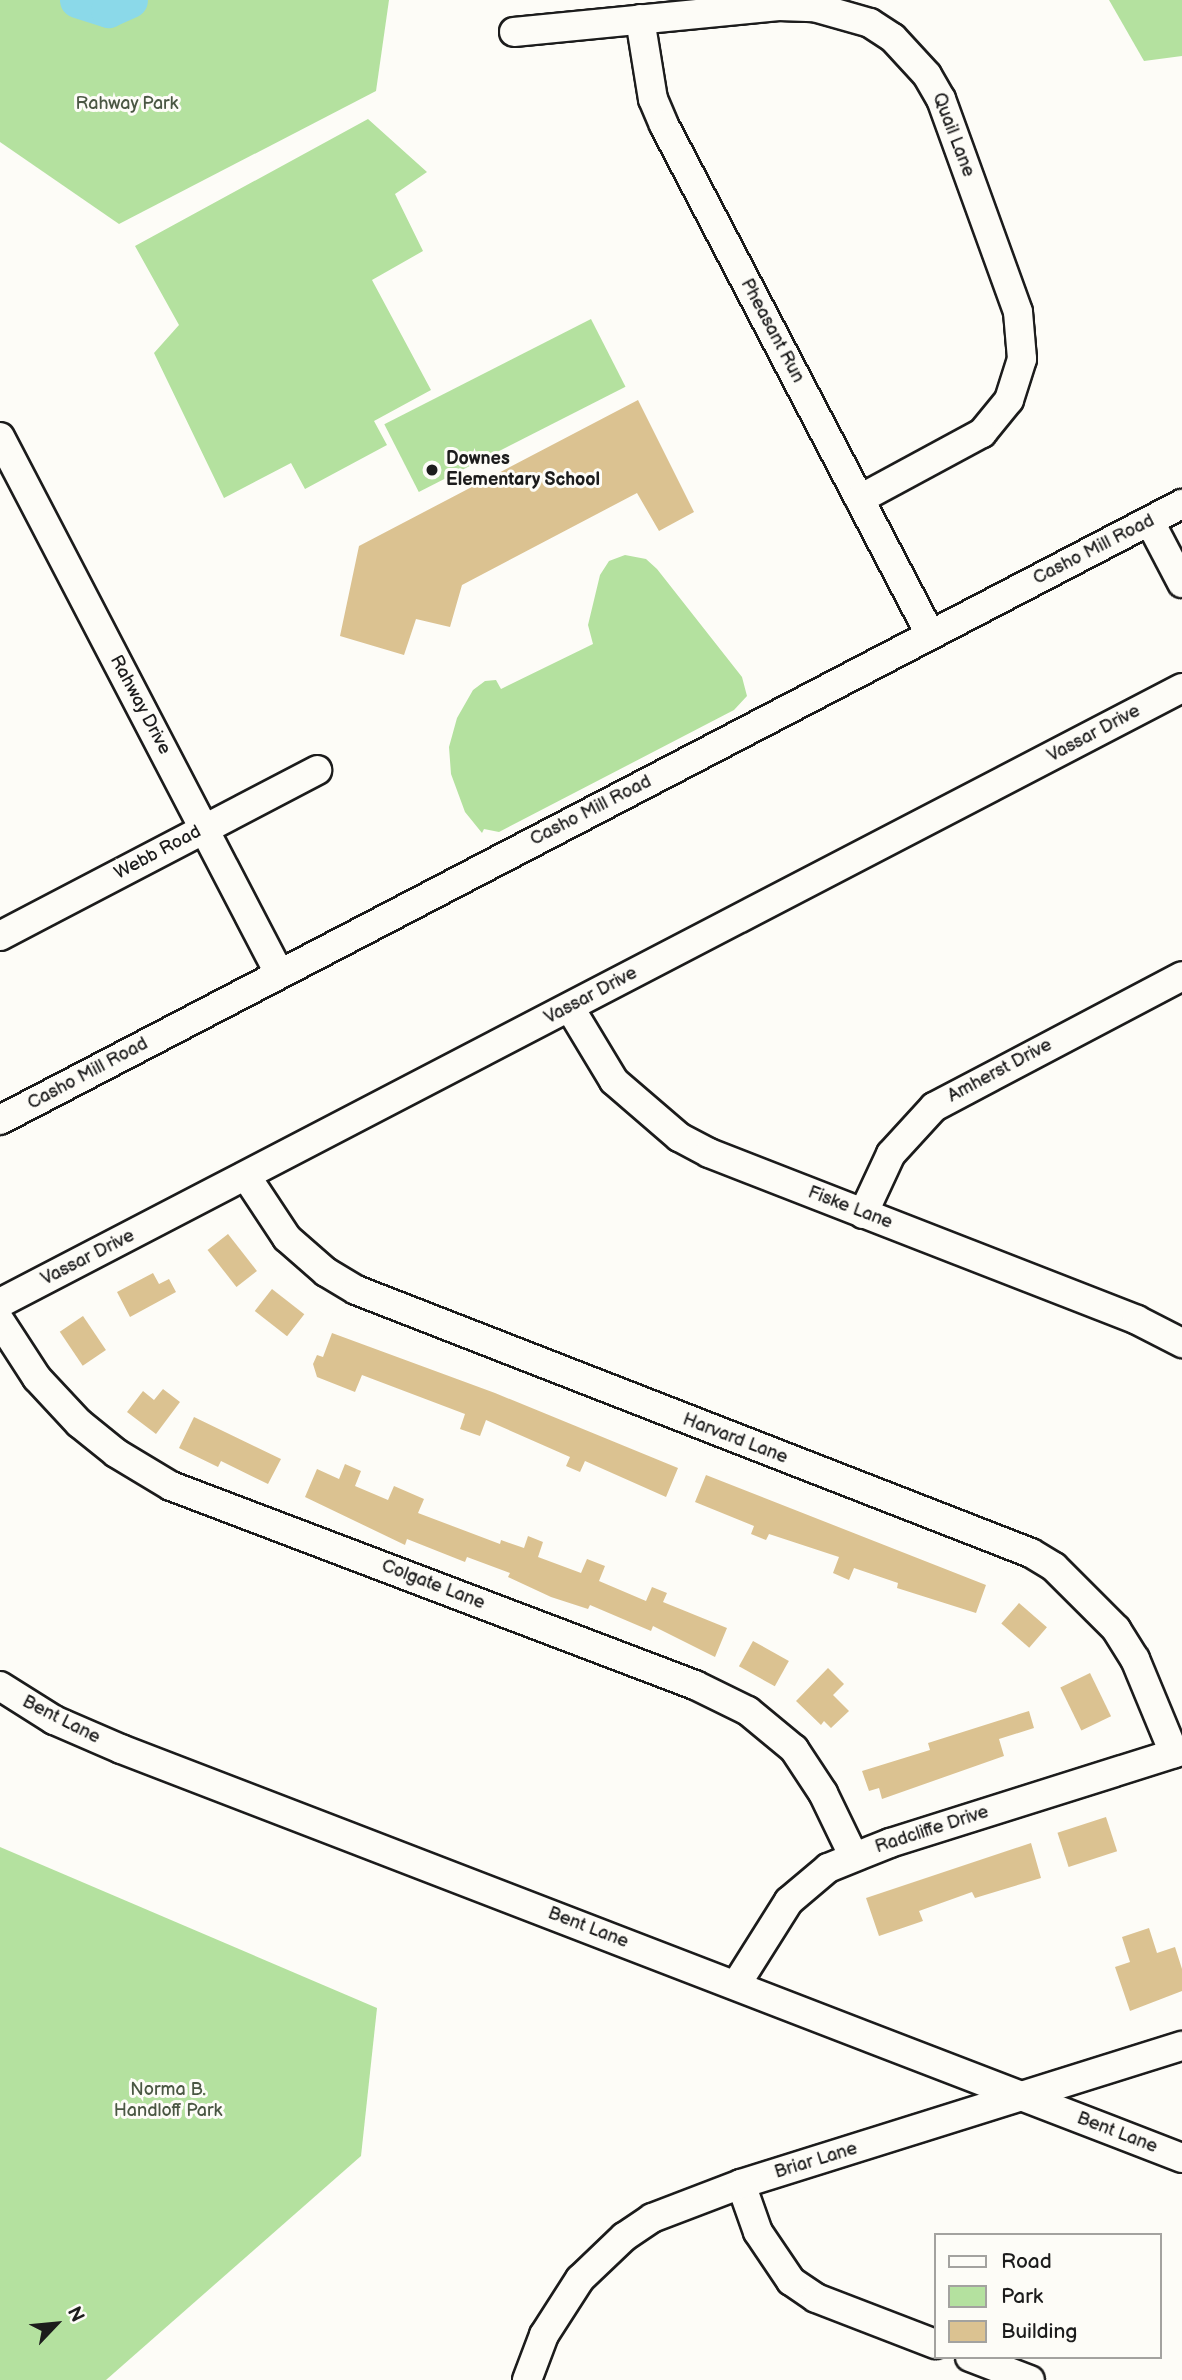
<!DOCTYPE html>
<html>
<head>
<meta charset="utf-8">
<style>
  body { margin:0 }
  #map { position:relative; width:1182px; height:2380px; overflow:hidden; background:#fdfcf7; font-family:"Balsamiq Sans",sans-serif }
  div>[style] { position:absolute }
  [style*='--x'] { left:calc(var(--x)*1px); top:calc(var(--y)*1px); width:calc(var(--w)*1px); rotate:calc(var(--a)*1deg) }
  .green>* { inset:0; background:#b4e19f; transform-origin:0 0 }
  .river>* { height:35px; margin:-17.5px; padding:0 17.5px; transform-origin:17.5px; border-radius:17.5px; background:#8bd9e9 }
  .building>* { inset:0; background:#dbc291; transform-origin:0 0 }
  .roads { filter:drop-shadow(2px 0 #1c1c1c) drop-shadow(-2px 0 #1c1c1c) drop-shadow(0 2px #1c1c1c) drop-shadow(0 -2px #1c1c1c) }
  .minor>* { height:28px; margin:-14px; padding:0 14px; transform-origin:14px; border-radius:14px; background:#fdfcf7 }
  .dots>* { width:19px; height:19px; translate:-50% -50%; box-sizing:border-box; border:4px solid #fdfcf7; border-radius:50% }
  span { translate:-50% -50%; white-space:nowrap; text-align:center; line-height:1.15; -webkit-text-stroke:6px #fdfcf7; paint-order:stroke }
  .park-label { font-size:18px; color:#4a5743 }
  .street-label { font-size:18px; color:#1c1c1c }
  .poi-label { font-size:18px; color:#1c1c1c; font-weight:700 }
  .left { translate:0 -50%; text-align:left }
  .legend { position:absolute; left:934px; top:2233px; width:228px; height:126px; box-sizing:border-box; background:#fdfcf7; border:2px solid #a3a29f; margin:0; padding:9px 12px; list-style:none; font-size:21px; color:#1c1c1c }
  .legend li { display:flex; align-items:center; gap:14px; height:35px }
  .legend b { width:35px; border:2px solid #a3a29f }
  .north { position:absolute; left:21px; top:2289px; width:70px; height:70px; -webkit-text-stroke:5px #fdfcf7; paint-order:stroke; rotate:64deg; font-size:19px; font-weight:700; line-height:28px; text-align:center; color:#1c1c1c }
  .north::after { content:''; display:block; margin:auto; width:24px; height:32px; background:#1c1c1c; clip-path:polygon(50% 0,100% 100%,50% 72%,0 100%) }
</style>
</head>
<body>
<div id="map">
  <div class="green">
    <i style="clip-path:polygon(0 0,389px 0,376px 91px,119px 224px,0 142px)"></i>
    <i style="clip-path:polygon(1109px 0,1182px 0,1182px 56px,1144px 61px)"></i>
    <i style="clip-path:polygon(368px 119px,427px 172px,395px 194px,423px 251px,372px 280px,431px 390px,374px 421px,387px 445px,305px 489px,291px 463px,224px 498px,154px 353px,179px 325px,135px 246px)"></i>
    <i style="left:591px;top:319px;width:76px;height:232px;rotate:63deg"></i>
    <i style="clip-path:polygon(625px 555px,646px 559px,657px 569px,742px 677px,747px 696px,734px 710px,499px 832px,484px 829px,482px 833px,465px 812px,451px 774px,449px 747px,457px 718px,473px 690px,485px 681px,496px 680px,501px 689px,593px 644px,588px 625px,600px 575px,609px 561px)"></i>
    <i style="clip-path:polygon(0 1847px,377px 2008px,361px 2156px,106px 2380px,0 2380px)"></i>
  </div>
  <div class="river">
    <i style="--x:77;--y:0;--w:33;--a:18"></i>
    <i style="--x:108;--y:10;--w:24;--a:-24"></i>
  </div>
  <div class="building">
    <i style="clip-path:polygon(638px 400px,694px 512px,659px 531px,637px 493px,462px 585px,450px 627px,416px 619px,404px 655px,340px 636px,359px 546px)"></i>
    <i style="left:228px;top:1234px;width:47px;height:26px;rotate:52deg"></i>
    <i style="clip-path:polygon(153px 1273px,159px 1284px,169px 1279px,176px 1292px,130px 1317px,117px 1292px)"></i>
    <i style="left:272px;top:1289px;width:41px;height:28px;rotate:38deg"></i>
    <i style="left:83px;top:1316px;width:41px;height:28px;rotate:56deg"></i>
    <i style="clip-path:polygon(332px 1333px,495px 1393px,678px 1468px,666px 1497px,585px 1461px,580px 1472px,566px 1466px,570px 1457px,486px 1420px,480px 1436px,460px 1429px,465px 1414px,362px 1375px,355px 1392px,317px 1377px,313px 1364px,317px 1355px,323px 1357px)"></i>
    <i style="clip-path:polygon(163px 1389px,180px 1402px,156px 1434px,127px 1412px,143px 1391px,154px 1400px)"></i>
    <i style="clip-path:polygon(194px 1417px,281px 1459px,268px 1484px,221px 1461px,218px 1467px,179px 1448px)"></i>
    <i style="clip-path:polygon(345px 1464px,361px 1471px,355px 1486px,388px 1500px,394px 1486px,424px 1499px,418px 1513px,500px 1544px,501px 1540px,524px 1548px,528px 1536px,543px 1542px,538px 1557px,581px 1573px,587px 1559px,605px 1566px,599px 1581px,646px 1601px,652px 1587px,667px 1593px,663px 1602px,727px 1628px,715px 1657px,653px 1626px,651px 1631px,590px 1605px,588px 1609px,551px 1597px,508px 1577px,510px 1573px,467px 1557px,465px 1562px,407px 1539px,405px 1545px,305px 1497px,317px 1469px,339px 1479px)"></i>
    <i style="clip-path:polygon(706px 1475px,986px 1585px,976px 1613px,897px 1588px,898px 1583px,854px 1568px,849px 1580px,833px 1573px,839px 1557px,769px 1534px,766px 1540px,751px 1534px,754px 1526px,695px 1502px)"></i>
    <i style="left:1019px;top:1603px;width:37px;height:27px;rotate:41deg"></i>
    <i style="left:753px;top:1641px;width:41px;height:29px;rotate:29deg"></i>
    <i style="clip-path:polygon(828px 1668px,844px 1684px,833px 1695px,849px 1711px,831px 1728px,824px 1721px,821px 1725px,796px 1701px)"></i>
    <i style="left:1090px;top:1673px;width:48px;height:33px;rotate:64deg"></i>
    <i style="clip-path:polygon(1029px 1711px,1034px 1728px,999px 1739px,1004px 1756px,882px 1799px,879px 1788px,869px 1791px,862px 1771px,930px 1750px,928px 1743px)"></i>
    <i style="left:1106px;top:1817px;width:36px;height:51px;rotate:72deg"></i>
    <i style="clip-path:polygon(1031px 1843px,1041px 1878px,975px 1898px,972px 1892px,919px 1911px,923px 1921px,879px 1936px,866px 1898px)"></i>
    <i style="clip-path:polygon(1149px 1928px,1157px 1953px,1175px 1947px,1182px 1969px,1182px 1991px,1130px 2011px,1115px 1967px,1130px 1962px,1122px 1937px)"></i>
  </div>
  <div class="roads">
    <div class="minor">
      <i style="--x:640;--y:19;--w:81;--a:80.8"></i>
      <i style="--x:653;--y:99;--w:28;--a:67"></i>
      <i style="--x:664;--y:125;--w:574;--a:62.41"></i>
      <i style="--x:514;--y:32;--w:266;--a:-5.6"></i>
      <i style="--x:779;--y:6;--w:35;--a:2"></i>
      <i style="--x:814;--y:7;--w:58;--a:15.9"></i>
      <i style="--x:870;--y:23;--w:27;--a:33"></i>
      <i style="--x:893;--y:38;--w:50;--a:47.4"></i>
      <i style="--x:927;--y:75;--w:28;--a:60"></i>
      <i style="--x:941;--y:99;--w:226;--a:70.1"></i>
      <i style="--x:1018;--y:312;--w:47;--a:85.1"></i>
      <i style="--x:1022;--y:359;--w:43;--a:107.6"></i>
      <i style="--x:1009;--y:400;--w:43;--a:129.3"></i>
      <i style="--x:982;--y:433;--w:139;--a:151.6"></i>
      <i style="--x:0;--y:437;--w:604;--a:62.5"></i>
      <i style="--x:1150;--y:522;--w:69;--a:62.3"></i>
      <i style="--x:0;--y:936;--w:358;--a:-27.6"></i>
      <i style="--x:570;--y:1008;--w:85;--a:58.9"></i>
      <i style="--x:614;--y:1081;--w:86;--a:40.7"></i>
      <i style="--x:679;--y:1137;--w:34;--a:28"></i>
      <i style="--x:709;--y:1153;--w:459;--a:21.3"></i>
      <i style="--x:1137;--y:1320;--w:51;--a:27.1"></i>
      <i style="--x:0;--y:1120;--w:1333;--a:-27.53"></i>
      <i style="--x:246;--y:1176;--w:74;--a:56.5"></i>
      <i style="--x:287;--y:1238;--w:52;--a:41.1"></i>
      <i style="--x:326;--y:1272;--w:35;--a:31"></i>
      <i style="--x:356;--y:1290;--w:724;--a:21.29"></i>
      <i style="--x:1031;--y:1553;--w:27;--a:31"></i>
      <i style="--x:1054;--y:1567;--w:88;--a:45"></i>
      <i style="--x:1116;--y:1629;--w:36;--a:58"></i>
      <i style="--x:1135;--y:1659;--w:102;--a:67.5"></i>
      <i style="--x:863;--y:1214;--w:66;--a:-65"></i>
      <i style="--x:891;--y:1154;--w:64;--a:-47.5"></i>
      <i style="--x:934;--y:1107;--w:280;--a:-27.8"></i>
      <i style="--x:0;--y:1303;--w:1332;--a:-27.49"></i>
      <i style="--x:0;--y:1321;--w:68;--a:57"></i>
      <i style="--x:37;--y:1378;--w:62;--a:47"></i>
      <i style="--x:79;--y:1423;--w:48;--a:39"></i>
      <i style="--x:116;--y:1453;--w:64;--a:31"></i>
      <i style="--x:171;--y:1486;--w:561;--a:20.8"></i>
      <i style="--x:695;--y:1685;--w:59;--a:26.1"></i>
      <i style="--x:748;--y:1711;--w:60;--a:39.6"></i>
      <i style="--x:794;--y:1749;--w:53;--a:56.6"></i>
      <i style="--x:823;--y:1793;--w:69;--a:64.2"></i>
      <i style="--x:0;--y:1686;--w:64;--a:32.2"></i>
      <i style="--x:54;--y:1720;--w:73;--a:23.4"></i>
      <i style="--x:121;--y:1749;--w:1137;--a:21.08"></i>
      <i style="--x:736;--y:1985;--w:99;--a:-57.8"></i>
      <i style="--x:789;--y:1901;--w:51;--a:-40.2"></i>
      <i style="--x:828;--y:1868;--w:67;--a:-22"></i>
      <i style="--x:890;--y:1843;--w:306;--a:-17.5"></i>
      <i style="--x:741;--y:2184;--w:51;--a:70.5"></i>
      <i style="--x:758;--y:2232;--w:59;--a:56"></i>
      <i style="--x:791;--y:2281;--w:30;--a:34"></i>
      <i style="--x:816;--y:2298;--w:128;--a:21.1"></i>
      <i style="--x:970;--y:2357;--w:64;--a:21"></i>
      <i style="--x:527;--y:2380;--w:48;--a:-69.3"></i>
      <i style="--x:544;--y:2335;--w:67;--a:-57.3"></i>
      <i style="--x:580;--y:2279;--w:61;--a:-43.7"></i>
      <i style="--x:624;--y:2237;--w:34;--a:-34"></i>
      <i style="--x:652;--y:2218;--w:95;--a:-20.9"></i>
      <i style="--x:741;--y:2184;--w:462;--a:-17.4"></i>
    </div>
  </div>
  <div class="dots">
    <i style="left:432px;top:470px;background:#1c1c1c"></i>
  </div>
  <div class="park-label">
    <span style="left:127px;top:104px">Rahway Park</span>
    <span style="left:168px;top:2101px">Norma B.<br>Handloff Park</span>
  </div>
  <div class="street-label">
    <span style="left:953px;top:135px;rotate:69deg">Quail Lane</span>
    <span style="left:772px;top:331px;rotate:62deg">Pheasant Run</span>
    <span style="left:1094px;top:550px;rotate:-27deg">Casho Mill Road</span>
    <span style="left:140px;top:705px;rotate:62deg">Rahway Drive</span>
    <span style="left:1094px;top:734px;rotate:-28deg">Vassar Drive</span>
    <span style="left:591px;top:811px;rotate:-27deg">Casho Mill Road</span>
    <span style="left:158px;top:853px;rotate:-28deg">Webb Road</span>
    <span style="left:591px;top:996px;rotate:-28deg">Vassar Drive</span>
    <span style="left:1000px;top:1071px;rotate:-28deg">Amherst Drive</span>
    <span style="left:88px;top:1074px;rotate:-28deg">Casho Mill Road</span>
    <span style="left:850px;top:1208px;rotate:21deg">Fiske Lane</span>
    <span style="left:88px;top:1258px;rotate:-27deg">Vassar Drive</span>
    <span style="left:735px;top:1439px;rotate:21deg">Harvard Lane</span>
    <span style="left:433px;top:1585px;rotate:21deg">Colgate Lane</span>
    <span style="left:61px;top:1720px;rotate:27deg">Bent Lane</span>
    <span style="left:932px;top:1830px;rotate:-18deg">Radcliffe Drive</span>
    <span style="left:588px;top:1928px;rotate:21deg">Bent Lane</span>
    <span style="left:1117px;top:2133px;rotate:21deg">Bent Lane</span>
    <span style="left:816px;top:2161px;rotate:-17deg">Briar Lane</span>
  </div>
  <div class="poi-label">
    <span class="left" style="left:446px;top:470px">Downes<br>Elementary School</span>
  </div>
  <ul class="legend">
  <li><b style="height:9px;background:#fdfcf7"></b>Road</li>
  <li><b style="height:19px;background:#b4e19f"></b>Park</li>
  <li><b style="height:19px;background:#dbc291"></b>Building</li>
  </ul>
  <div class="north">N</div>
</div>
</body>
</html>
